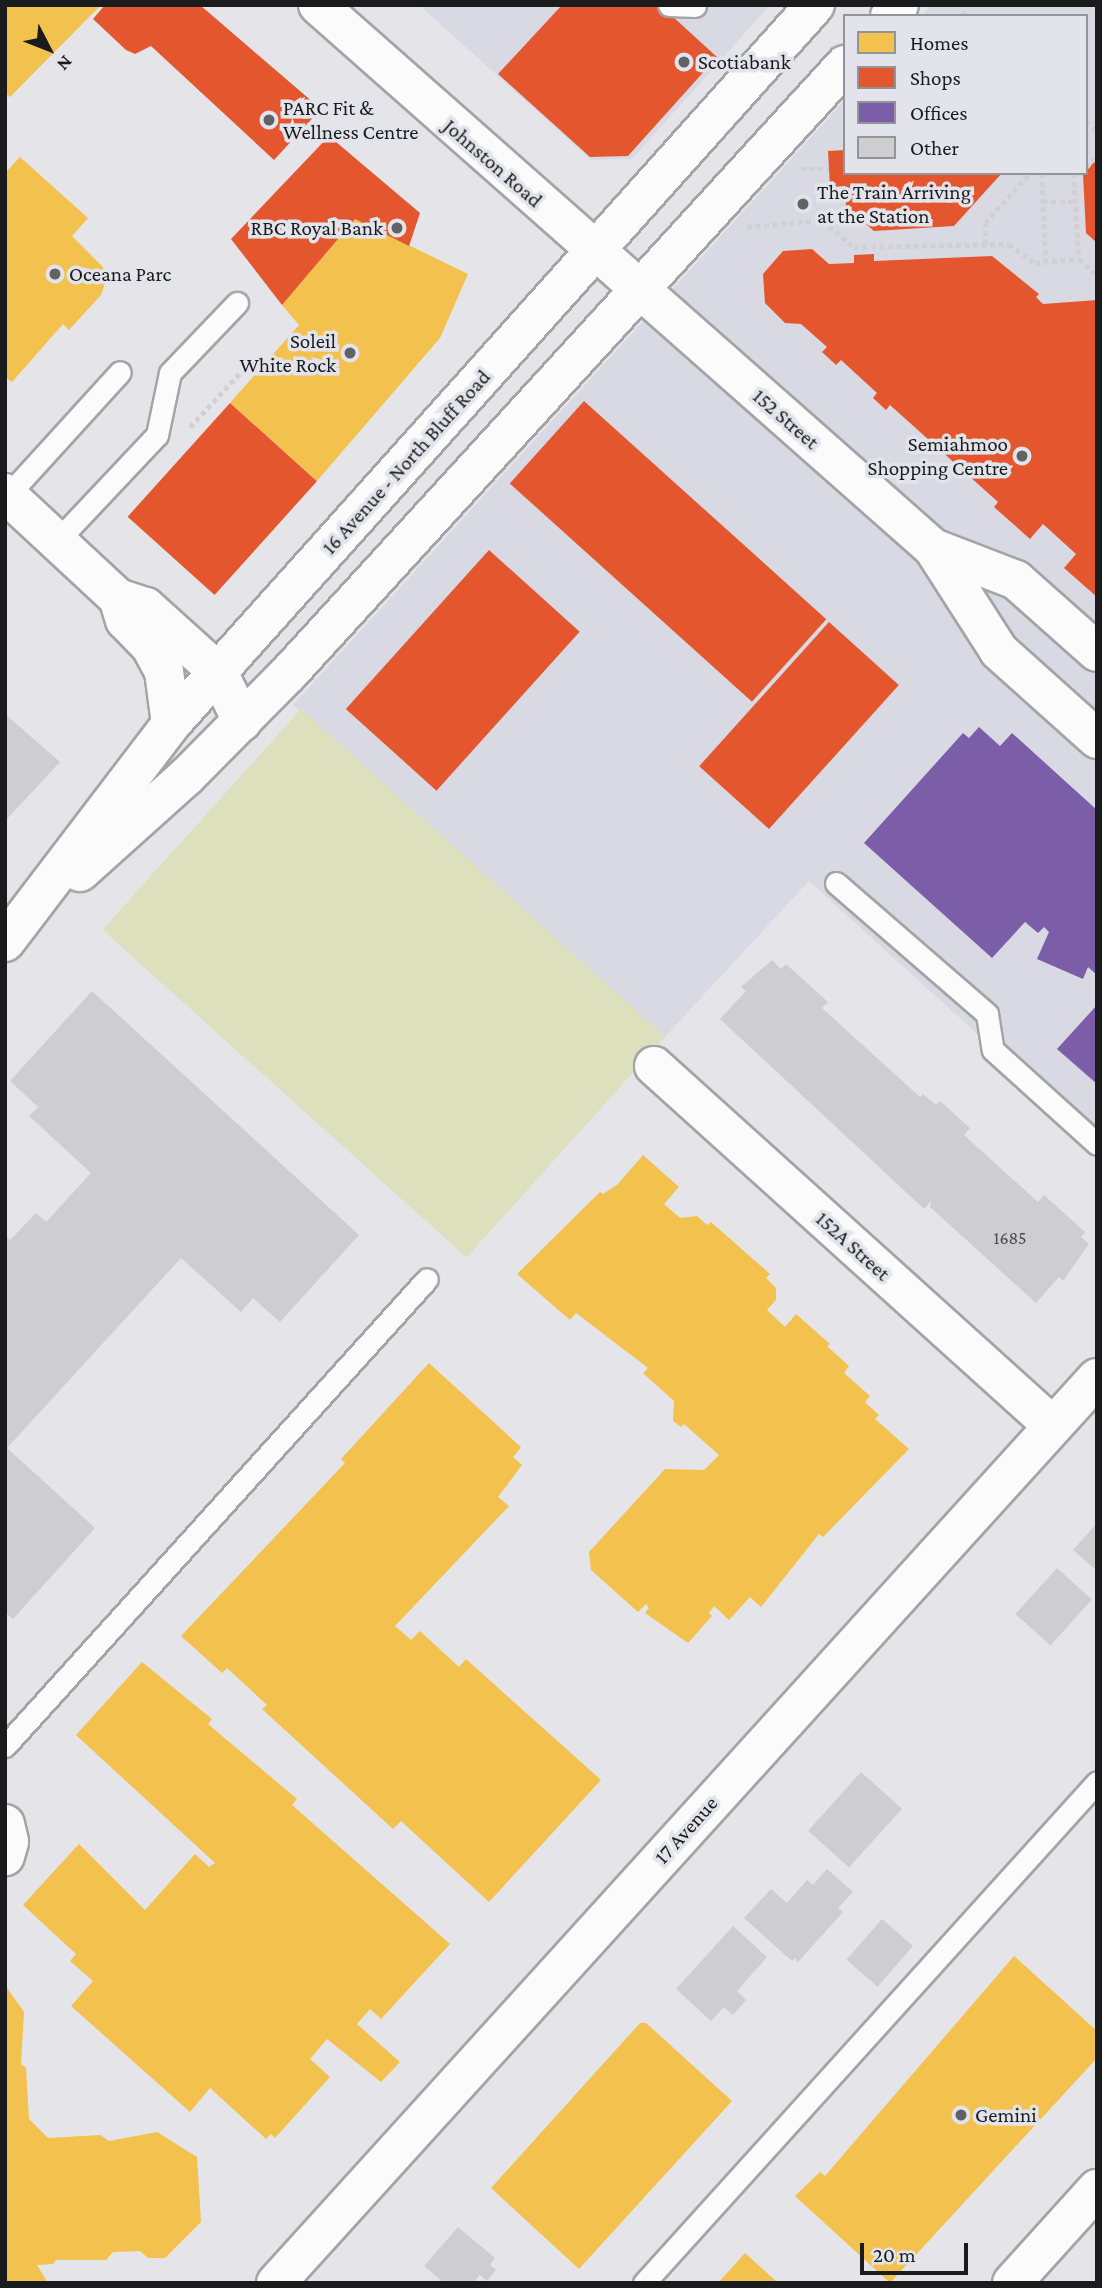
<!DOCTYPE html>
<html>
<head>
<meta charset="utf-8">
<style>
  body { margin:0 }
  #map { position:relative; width:1102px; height:2288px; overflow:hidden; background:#e5e5e9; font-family:"Crimson Pro",serif }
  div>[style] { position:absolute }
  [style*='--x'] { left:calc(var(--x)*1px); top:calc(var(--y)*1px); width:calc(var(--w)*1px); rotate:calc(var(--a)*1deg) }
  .built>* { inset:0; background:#d8d9e3 }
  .green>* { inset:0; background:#dde0bd; transform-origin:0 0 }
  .homes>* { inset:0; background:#f2c14e }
  .shops>* { inset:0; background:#e4572e; transform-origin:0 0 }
  .offices>* { inset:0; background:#7b5ea7 }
  .building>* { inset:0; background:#ceced1; transform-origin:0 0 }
  .path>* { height:4.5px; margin-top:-2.25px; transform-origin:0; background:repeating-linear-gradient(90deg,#d1d1d3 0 5px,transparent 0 8.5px) }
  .roads { filter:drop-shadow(2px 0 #a4a4a7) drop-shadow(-2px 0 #a4a4a7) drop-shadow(0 2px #a4a4a7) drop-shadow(0 -2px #a4a4a7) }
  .lane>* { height:21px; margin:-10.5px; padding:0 10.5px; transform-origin:10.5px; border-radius:10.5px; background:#fbfbfc }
  .street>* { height:38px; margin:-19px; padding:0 19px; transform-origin:19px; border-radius:19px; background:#fbfbfc }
  .secondary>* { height:38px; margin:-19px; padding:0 19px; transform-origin:19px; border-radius:19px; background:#fbfbfc }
  .dots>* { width:19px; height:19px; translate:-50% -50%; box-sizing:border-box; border:4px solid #e3e4eb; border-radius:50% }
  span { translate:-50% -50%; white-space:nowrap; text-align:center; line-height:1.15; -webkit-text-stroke:7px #e3e4eb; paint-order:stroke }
  .number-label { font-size:18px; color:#494a4c }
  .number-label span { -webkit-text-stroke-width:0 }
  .poi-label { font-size:21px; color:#1a1b1d }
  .left { translate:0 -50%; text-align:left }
  .right { translate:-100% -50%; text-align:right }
  .street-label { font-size:21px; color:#1a1b1d }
  .frame { position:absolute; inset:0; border:7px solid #1a1b1d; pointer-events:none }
  .legend { position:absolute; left:843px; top:14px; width:245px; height:161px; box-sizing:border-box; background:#e3e4eb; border:2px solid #939499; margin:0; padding:9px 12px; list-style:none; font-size:21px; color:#1a1b1d }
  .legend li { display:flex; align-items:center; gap:14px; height:35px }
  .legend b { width:35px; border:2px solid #939499 }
  .north { position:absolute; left:14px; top:14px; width:70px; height:70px; -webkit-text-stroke:5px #e3e4eb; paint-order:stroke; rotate:132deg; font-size:19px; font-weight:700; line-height:28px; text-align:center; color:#1a1b1d }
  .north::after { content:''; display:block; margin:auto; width:24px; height:32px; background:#1a1b1d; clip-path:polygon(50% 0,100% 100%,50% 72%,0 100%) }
  .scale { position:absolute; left:860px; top:2243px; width:108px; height:32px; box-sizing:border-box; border:4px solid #1a1b1d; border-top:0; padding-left:9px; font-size:21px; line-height:24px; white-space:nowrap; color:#1a1b1d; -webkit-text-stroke:5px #e3e4eb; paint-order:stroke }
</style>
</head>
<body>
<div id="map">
  <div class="built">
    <i style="clip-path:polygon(419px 5px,770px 5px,632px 159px,591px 160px)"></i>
    <i style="clip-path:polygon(931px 5px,1097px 5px,1097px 1143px,809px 881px,663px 1039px,293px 705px,845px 100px,845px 173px,1086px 173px,1086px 16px,921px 16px)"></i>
  </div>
  <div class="green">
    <i style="left:301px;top:709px;width:490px;height:297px;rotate:42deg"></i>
  </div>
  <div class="homes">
    <i style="clip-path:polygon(5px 5px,101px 5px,10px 97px,5px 93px)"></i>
    <i style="clip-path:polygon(20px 157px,88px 218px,72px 236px,103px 267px,106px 280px,101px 295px,69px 330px,63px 324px,12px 382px,5px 377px,5px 173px)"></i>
    <i style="clip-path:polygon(355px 219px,468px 274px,440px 338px,317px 481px,230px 403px,299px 325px,282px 305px)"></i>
    <i style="clip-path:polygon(643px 1155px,679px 1187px,664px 1204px,680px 1218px,697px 1216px,707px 1225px,711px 1222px,770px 1274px,766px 1278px,776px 1288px,776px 1300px,767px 1310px,785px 1327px,796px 1314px,830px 1344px,827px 1346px,849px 1366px,844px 1373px,870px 1396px,865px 1402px,879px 1415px,875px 1419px,909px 1449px,823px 1537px,819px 1534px,761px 1607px,750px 1597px,729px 1620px,714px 1606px,709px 1613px,712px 1616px,688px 1643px,645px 1613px,649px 1608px,646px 1604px,638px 1612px,591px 1570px,589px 1552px,665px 1469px,704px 1470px,719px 1455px,684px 1424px,681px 1427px,673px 1421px,674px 1401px,643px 1373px,648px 1368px,576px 1313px,570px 1320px,517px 1274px,600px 1192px,603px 1194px,617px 1185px)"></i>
    <i style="clip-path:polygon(429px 1363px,521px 1447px,513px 1457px,522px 1465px,498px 1497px,509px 1506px,395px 1626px,411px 1640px,420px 1631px,459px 1667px,466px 1659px,601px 1780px,489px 1902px,401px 1821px,393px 1829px,262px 1709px,267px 1705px,227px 1668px,222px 1673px,181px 1636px,345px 1463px,341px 1459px)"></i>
    <i style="clip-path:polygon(142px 1662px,212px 1719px,208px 1724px,297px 1799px,292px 1805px,450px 1944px,381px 2019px,370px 2009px,357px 2024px,400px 2062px,381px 2082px,327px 2039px,310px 2059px,330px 2077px,275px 2138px,271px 2134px,266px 2139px,210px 2088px,190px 2112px,71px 2006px,93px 1981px,70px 1961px,76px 1954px,23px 1905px,79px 1844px,145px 1910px,195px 1854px,209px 1867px,215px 1863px,76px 1735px)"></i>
    <i style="clip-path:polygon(1014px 1956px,1097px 2031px,1097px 2058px,890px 2283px,795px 2196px,820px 2172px,825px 2176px)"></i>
    <i style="clip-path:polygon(5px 1985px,24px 2012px,21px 2064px,26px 2068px,29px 2119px,48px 2138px,100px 2135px,109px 2141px,157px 2132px,197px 2157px,201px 2222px,165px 2258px,148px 2258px,140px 2251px,113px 2252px,106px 2260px,56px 2260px,53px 2264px,37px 2265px,48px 2283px,5px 2283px)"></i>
    <i style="clip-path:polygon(640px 2023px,646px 2023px,732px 2101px,579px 2269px,491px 2188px)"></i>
    <i style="clip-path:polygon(745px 2253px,778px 2283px,718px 2283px)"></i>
  </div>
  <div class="shops">
    <i style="clip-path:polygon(105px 5px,200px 5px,321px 109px,274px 160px,151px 46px,135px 54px,126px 50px,93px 19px)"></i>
    <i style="clip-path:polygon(562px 5px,660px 5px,717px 57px,628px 156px,590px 157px,498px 74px)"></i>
    <i style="clip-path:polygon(329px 136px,420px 213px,409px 246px,355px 219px,282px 305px,231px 239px)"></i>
    <i style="clip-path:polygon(845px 150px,845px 173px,1002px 173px,954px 226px,874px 231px,846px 207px,845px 186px,830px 187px,828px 151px)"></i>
    <i style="clip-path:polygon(1097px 159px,1097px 243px,1086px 233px,1083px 174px)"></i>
    <i style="clip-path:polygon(812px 249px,829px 264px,854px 263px,854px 255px,874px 254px,874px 261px,992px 256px,1039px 294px,1036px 297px,1043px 304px,1097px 300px,1097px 597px,1064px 568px,1076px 554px,1043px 524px,1030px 539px,994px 507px,998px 502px,890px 405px,886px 410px,873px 398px,877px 393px,841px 360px,836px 365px,822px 352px,827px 347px,801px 324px,785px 323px,765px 303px,763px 274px,783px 251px)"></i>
    <i style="left:584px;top:401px;width:326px;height:111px;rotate:42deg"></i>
    <i style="left:230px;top:403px;width:117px;height:153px;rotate:42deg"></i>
    <i style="left:489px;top:550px;width:122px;height:214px;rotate:42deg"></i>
    <i style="left:829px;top:622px;width:94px;height:194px;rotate:42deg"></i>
  </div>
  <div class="offices">
    <i style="clip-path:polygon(979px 727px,1000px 746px,1012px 733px,1097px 810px,1097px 975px,1088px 967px,1083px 979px,1037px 959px,1049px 932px,1044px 927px,1038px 933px,1025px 922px,992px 958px,864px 843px,963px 733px,969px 738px)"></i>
    <i style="clip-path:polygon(1097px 1005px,1097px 1084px,1057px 1049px)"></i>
  </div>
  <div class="building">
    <i style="clip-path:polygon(5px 714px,60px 762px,5px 821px)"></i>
    <i style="clip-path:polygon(772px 960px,781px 969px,786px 964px,828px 1002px,822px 1008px,920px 1097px,923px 1094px,936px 1105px,940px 1101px,970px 1128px,964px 1135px,1038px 1202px,1044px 1195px,1085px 1232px,1081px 1237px,1089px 1244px,1063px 1281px,1059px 1277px,1036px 1303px,930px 1207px,931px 1201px,924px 1209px,720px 1019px,746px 991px,741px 987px)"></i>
    <i style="clip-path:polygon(92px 991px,359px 1235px,280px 1322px,253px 1298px,241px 1312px,181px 1258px,7px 1448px,95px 1528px,13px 1619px,5px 1612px,5px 1236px,10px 1240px,36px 1213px,46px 1222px,91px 1173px,29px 1116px,38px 1107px,10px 1081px)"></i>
    <i style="clip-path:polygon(1097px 1523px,1097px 1571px,1073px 1550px)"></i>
    <i style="left:1057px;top:1568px;width:47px;height:62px;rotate:42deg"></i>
    <i style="left:861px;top:1772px;width:55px;height:79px;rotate:42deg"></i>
    <i style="clip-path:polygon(827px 1869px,853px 1892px,838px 1908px,843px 1912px,798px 1962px,795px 1958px,792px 1961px,744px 1918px,771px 1889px,787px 1903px,807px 1880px,813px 1885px)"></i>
    <i style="left:882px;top:1919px;width:41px;height:54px;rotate:41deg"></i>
    <i style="clip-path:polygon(733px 1926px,767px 1957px,737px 1991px,746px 2000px,733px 2015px,724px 2007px,711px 2021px,676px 1989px)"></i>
    <i style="clip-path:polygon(458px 2227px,495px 2258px,490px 2265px,496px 2270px,487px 2281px,480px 2275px,473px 2283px,444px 2283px,424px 2266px)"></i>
  </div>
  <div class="path">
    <i style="--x:963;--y:12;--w:5;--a:53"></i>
    <i style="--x:1086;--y:121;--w:15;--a:42"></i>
    <i style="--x:1086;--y:167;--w:16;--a:-45"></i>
    <i style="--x:801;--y:169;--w:28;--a:0"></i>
    <i style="--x:1042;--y:173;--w:90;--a:87.5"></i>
    <i style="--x:1074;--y:173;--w:86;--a:86.7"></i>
    <i style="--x:1043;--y:202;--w:32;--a:0"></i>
    <i style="--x:747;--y:227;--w:76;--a:-5.3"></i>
    <i style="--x:823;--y:220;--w:41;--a:41.1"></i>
    <i style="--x:854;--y:247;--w:155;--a:-1.1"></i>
    <i style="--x:1009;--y:244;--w:32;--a:36"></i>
    <i style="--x:1035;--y:263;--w:44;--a:-5.2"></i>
    <i style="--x:1079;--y:259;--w:24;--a:42"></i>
    <i style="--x:985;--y:244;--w:21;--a:-90"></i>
    <i style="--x:985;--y:223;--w:67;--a:-48"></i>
    <i style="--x:190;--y:427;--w:90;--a:-47.3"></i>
  </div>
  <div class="roads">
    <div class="lane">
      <i style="--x:669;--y:5;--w:26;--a:2"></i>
      <i style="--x:8;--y:495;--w:166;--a:-47.7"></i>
      <i style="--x:57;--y:541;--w:146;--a:-46.7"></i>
      <i style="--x:157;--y:435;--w:63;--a:-78.2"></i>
      <i style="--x:170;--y:373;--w:97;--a:-46.3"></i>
      <i style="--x:836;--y:883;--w:200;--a:40.9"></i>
      <i style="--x:987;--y:1014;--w:36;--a:81"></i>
      <i style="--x:993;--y:1050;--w:140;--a:42.1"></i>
      <i style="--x:5;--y:1746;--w:629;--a:-47.9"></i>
      <i style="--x:644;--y:2283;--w:675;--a:-47.88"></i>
    </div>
    <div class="street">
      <i style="--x:5;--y:493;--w:154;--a:42.9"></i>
      <i style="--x:118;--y:598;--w:29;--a:18"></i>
      <i style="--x:146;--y:607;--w:97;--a:42.1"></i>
      <i style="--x:218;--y:672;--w:55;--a:63.9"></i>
      <i style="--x:120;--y:604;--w:17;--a:73"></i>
      <i style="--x:125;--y:620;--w:37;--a:46"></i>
      <i style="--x:151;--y:647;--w:27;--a:62"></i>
      <i style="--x:164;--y:671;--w:53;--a:82.5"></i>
      <i style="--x:654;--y:1066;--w:537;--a:42.06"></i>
      <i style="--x:5;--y:1824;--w:18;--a:77"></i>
      <i style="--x:9;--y:1842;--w:15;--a:106"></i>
      <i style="--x:1012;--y:2283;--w:127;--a:-47.9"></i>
    </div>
    <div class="secondary">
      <i style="--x:318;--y:5;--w:820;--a:41.44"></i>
      <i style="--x:933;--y:548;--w:122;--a:57.3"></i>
      <i style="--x:999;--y:651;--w:132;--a:41.9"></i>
      <i style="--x:890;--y:16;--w:14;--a:-51"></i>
      <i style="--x:933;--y:548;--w:89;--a:21.1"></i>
      <i style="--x:1016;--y:580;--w:108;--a:41.6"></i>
      <i style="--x:80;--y:872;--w:142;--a:-41.9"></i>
      <i style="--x:186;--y:777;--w:146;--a:-45.3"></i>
      <i style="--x:289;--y:673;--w:824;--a:-47.56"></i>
      <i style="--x:5;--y:942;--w:274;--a:-52.7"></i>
      <i style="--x:171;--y:724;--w:965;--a:-48.15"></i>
      <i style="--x:276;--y:2283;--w:1222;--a:-47.79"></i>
    </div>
  </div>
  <div class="dots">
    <i style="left:684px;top:62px;background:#616264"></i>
    <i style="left:269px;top:120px;background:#616264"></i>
    <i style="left:803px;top:204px;background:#616264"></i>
    <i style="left:397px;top:228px;background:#616264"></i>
    <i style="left:55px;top:274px;background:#616264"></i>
    <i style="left:350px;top:353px;background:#616264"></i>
    <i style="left:1022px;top:456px;background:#616264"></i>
    <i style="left:961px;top:2115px;background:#616264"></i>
  </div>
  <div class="number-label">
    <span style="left:1010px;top:1238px">1685</span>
  </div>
  <div class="poi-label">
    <span class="left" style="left:698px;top:62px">Scotiabank</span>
    <span class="left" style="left:283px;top:120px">PARC Fit &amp;<br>Wellness Centre</span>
    <span class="left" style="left:817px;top:204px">The Train Arriving<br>at the Station</span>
    <span class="right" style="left:383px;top:228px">RBC Royal Bank</span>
    <span class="left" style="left:69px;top:274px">Oceana Parc</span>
    <span class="right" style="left:336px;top:353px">Soleil<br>White Rock</span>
    <span class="right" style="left:1008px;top:456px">Semiahmoo<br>Shopping Centre</span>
    <span class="left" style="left:975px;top:2115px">Gemini</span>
  </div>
  <div class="street-label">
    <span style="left:493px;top:163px;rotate:41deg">Johnston Road</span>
    <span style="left:786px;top:419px;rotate:41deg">152 Street</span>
    <span style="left:406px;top:462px;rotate:-48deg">16 Avenue - North Bluff Road</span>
    <span style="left:853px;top:1246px;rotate:42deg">152A Street</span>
    <span style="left:686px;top:1830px;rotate:-48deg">17 Avenue</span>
  </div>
  <div class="frame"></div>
  <ul class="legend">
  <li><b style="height:19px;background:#f2c14e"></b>Homes</li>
  <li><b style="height:19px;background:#e4572e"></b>Shops</li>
  <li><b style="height:19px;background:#7b5ea7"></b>Offices</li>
  <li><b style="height:19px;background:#ceced1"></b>Other</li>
  </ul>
  <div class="north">N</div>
  <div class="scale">20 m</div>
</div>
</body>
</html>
